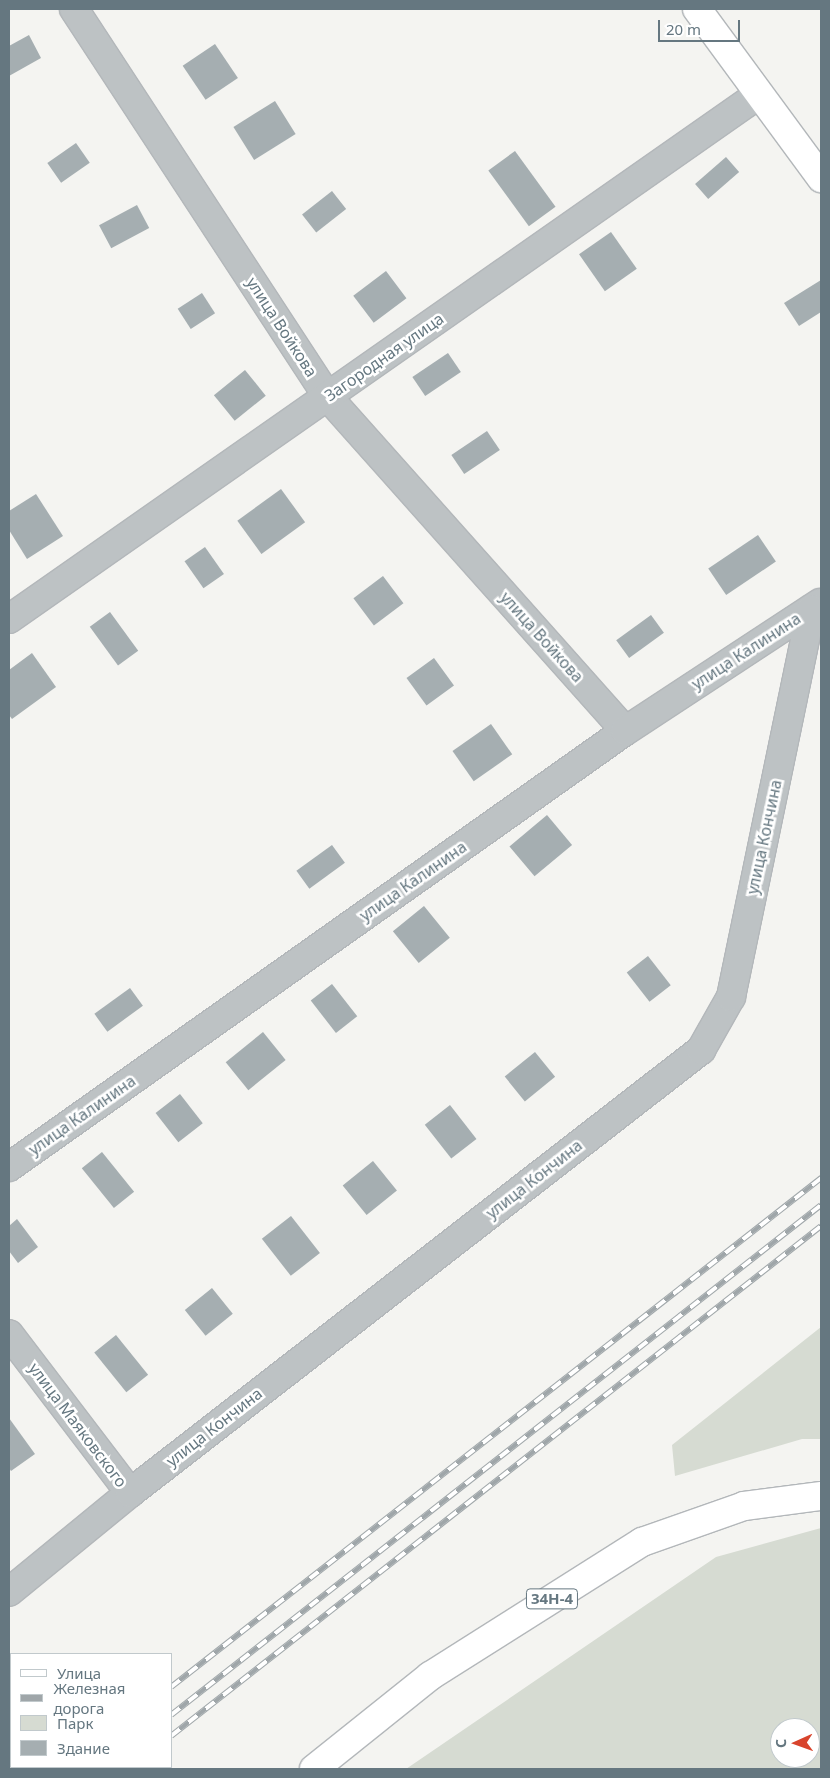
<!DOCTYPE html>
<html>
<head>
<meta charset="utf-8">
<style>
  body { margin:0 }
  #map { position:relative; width:830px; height:1778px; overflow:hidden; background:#f4f4f1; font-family:"Noto Sans",sans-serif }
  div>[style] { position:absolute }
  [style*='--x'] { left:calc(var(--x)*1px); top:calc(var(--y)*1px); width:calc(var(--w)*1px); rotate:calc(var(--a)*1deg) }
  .green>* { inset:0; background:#d6dbd2 }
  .building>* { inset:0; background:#a5aeb1; transform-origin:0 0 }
  .roads { filter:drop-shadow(1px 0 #b3b7ba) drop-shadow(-1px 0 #b3b7ba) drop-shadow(0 1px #b3b7ba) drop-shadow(0 -1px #b3b7ba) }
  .minor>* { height:28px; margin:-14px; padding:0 14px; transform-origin:14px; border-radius:14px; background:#bdc2c4 }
  .major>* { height:28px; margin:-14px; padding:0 14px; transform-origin:14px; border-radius:14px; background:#fff }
  .rail>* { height:5.5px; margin-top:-2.75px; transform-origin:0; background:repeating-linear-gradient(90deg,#fff 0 11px,#9fa6a9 0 22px); box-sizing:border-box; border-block:1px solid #9fa6a9 }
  span { translate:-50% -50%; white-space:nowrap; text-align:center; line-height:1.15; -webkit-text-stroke:5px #fff; paint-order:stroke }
  .shield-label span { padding:1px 4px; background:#fff; border:1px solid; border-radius:4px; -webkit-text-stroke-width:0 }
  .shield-label { font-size:15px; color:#657780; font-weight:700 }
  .street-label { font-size:16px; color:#657780 }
  .frame { position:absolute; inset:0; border:10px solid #657780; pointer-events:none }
  .legend { position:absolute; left:10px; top:1653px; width:162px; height:115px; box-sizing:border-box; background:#fff; border:1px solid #c1c9cc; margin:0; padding:6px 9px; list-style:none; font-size:15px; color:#657780 }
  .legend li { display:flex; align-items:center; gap:10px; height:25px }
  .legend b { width:25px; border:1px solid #c1c9cc }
  .north { position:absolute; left:770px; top:1718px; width:50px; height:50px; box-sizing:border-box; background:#fff; border:1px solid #c1c9cc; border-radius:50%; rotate:268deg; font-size:14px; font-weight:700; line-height:20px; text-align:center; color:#657780 }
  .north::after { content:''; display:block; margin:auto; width:18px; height:22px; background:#d8442d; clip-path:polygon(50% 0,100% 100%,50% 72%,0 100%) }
  .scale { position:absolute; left:658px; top:20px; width:82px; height:22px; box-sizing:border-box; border:2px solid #657780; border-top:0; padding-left:6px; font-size:15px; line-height:18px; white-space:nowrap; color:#657780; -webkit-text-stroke:4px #fff; paint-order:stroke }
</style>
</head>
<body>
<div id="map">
  <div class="green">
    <i style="clip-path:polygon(821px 1327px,821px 1439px,802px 1439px,675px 1476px,672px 1445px)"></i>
    <i style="clip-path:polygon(evenodd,821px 1528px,821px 1769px,406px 1769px,716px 1557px,821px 1528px,780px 1728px,810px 1728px,810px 1758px,780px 1758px,780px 1728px)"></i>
  </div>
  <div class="building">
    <i style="clip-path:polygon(29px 35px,41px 58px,9px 76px,9px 46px)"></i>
    <i style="left:215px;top:44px;width:41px;height:39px;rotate:56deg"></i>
    <i style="left:275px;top:101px;width:39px;height:49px;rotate:58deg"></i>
    <i style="left:76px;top:143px;width:24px;height:35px;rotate:55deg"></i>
    <i style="left:515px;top:151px;width:69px;height:33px;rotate:54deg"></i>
    <i style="left:726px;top:157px;width:20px;height:41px;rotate:49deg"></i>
    <i style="left:332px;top:191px;width:23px;height:38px;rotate:52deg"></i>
    <i style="left:137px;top:205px;width:26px;height:43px;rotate:62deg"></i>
    <i style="left:611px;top:232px;width:45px;height:39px;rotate:55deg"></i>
    <i style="left:386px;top:271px;width:34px;height:41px;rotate:53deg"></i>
    <i style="clip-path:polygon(821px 280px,821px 312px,799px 326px,784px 303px)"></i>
    <i style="left:202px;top:293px;width:24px;height:29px;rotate:57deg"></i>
    <i style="left:448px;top:353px;width:23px;height:43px;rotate:56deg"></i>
    <i style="left:245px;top:370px;width:33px;height:40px;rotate:51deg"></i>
    <i style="left:487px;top:431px;width:23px;height:43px;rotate:56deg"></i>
    <i style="left:281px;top:489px;width:41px;height:54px;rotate:54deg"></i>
    <i style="clip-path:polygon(36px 494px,63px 536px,27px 559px,9px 530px,9px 511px)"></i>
    <i style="left:758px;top:535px;width:32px;height:60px;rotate:56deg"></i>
    <i style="left:205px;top:547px;width:33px;height:25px;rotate:55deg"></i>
    <i style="left:383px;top:576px;width:34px;height:37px;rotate:53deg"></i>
    <i style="left:110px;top:612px;width:48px;height:25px;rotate:54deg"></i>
    <i style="left:651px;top:615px;width:22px;height:43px;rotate:54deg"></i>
    <i style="clip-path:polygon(32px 653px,56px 687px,12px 719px,9px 715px,9px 670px)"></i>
    <i style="left:434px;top:658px;width:34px;height:34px;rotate:54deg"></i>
    <i style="left:491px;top:724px;width:37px;height:47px;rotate:55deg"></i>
    <i style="left:547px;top:815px;width:39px;height:49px;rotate:50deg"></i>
    <i style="left:332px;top:845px;width:22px;height:44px;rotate:54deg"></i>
    <i style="left:424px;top:906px;width:41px;height:40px;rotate:51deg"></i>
    <i style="left:648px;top:956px;width:37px;height:27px;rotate:52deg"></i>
    <i style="left:332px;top:984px;width:41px;height:27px;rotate:52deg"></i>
    <i style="left:130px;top:988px;width:22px;height:44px;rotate:54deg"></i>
    <i style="left:263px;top:1032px;width:36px;height:48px;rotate:51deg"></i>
    <i style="left:535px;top:1052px;width:32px;height:39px;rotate:51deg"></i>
    <i style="left:180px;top:1094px;width:37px;height:31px;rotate:52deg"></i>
    <i style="left:450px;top:1105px;width:43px;height:32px;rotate:52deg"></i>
    <i style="left:102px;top:1152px;width:51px;height:26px;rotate:51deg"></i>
    <i style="left:373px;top:1161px;width:38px;height:39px;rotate:51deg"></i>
    <i style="left:291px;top:1216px;width:47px;height:37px;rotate:52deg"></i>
    <i style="clip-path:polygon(17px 1219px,38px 1247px,18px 1263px,9px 1251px,9px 1226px)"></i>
    <i style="left:212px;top:1288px;width:33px;height:35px;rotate:51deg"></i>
    <i style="left:116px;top:1335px;width:51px;height:28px;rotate:51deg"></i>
    <i style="clip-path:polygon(9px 1418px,35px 1454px,11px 1471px,9px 1468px)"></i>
  </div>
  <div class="roads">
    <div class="minor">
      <i style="--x:74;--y:9;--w:462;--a:56.8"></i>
      <i style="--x:327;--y:396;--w:448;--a:48.3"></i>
      <i style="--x:9;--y:619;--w:914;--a:-34.98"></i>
      <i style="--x:9;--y:1167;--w:755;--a:-35.29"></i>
      <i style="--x:625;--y:731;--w:233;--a:-33.3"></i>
      <i style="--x:9;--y:1334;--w:200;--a:52.7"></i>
      <i style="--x:9;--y:1592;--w:156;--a:-39.3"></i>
      <i style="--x:130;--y:1493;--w:723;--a:-37.81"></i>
      <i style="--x:701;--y:1050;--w:61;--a:-60.5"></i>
      <i style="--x:731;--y:997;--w:396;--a:-78.3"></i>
    </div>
    <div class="major">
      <i style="--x:697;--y:9;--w:210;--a:53.7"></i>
      <i style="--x:314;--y:1769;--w:149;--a:-38.7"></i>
      <i style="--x:430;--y:1676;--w:251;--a:-32.3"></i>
      <i style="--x:642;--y:1542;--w:108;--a:-19.4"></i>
      <i style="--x:744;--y:1506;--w:78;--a:-7.4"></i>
    </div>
  </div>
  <div class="rail">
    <i style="--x:171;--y:1687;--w:826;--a:-38.06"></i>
    <i style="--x:171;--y:1715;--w:826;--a:-38.12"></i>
    <i style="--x:171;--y:1736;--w:826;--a:-38.12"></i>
    <i style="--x:66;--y:1769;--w:4;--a:-34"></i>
    <i style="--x:102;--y:1769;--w:4;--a:-34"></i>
    <i style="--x:129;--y:1769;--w:4;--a:-34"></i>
  </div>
  <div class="shield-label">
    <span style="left:552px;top:1599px">34Н-4</span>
  </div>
  <div class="street-label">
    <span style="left:282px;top:327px;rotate:57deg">улица Войкова</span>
    <span style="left:384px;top:357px;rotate:-35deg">Загородная улица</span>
    <span style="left:542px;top:637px;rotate:48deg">улица Войкова</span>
    <span style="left:746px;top:651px;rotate:-33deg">улица Калинина</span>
    <span style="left:764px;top:837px;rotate:-78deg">улица Кончина</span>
    <span style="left:413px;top:881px;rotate:-35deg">улица Калинина</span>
    <span style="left:82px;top:1115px;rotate:-35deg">улица Калинина</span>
    <span style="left:534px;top:1179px;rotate:-38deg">улица Кончина</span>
    <span style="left:78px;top:1425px;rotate:53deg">улица Маяковского</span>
    <span style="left:214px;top:1427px;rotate:-38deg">улица Кончина</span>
  </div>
  <div class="frame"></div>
  <ul class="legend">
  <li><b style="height:6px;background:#fff"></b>Улица</li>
  <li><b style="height:6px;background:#9fa6a9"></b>Железная дорога</li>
  <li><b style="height:14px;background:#d6dbd2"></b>Парк</li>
  <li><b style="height:14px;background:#a5aeb1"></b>Здание</li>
  </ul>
  <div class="north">С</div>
  <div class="scale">20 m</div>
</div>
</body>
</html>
